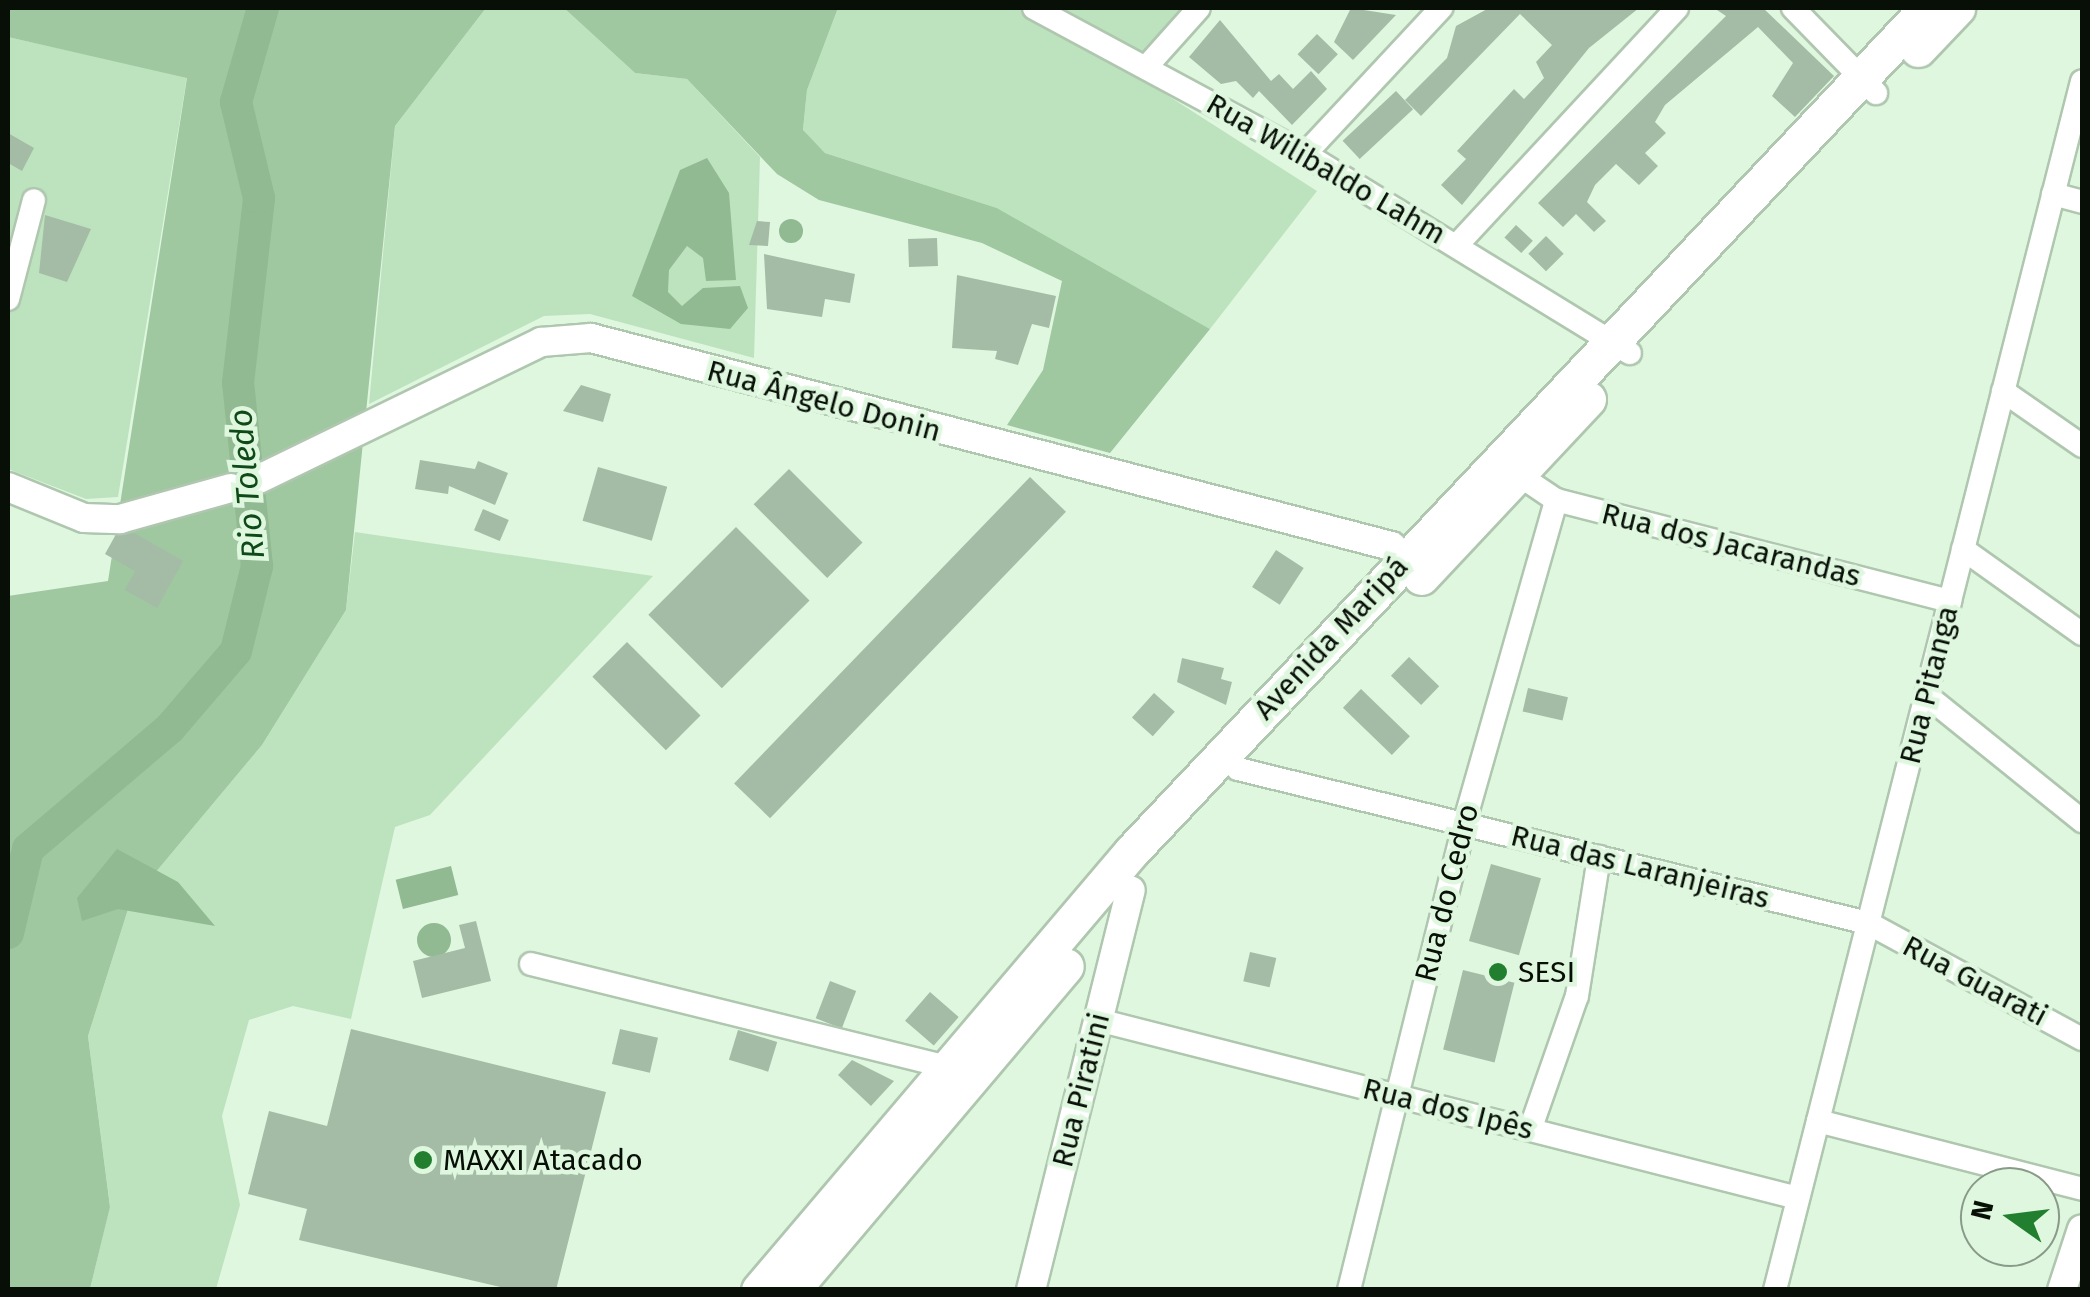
<!DOCTYPE html>
<html>
<head>
<meta charset="utf-8">
<style>
  body { margin:0 }
  #map { position:relative; width:2090px; height:1297px; overflow:hidden; background:#dff7df; font-family:"Fira Sans",sans-serif }
  div>[style] { position:absolute }
  [style*='--x'] { left:calc(var(--x)*1px); top:calc(var(--y)*1px); width:calc(var(--w)*1px); rotate:calc(var(--a)*1deg) }
  .green>* { inset:0; background:#bde3be }
  .forest>* { inset:0; background:#9fc7a0 }
  .water>* { inset:0; background:#91b992; transform-origin:0 0 }
  .round { border-radius:50% }
  .river>* { height:32px; margin:-16px; padding:0 16px; transform-origin:16px; border-radius:16px; background:#91b992 }
  .building>* { inset:0; background:#a4bca5; transform-origin:0 0 }
  .roads { filter:drop-shadow(2px 0 #afc6af) drop-shadow(-2px 0 #afc6af) drop-shadow(0 2px #afc6af) drop-shadow(0 -2px #afc6af) }
  .minor>* { height:22px; margin:-11px; padding:0 11px; transform-origin:11px; border-radius:11px; background:#fff }
  .tertiary>* { height:28px; margin:-14px; padding:0 14px; transform-origin:14px; border-radius:14px; background:#fff }
  .primary>* { height:35px; margin:-17.5px; padding:0 17.5px; transform-origin:17.5px; border-radius:17.5px; background:#fff }
  .dots>* { width:28px; height:28px; translate:-50% -50%; box-sizing:border-box; border:5px solid #dff7df; border-radius:50% }
  span { translate:-50% -50%; white-space:nowrap; text-align:center; line-height:1.15; -webkit-text-stroke:9px #dff7df; paint-order:stroke }
  .street-label { font-size:30px; color:#070f07 }
  .poi-label { font-size:30px; color:#070f07 }
  .left { translate:0 -50%; text-align:left }
  .water-label { font-size:32px; color:#0e4917; font-style:italic }
  .frame { position:absolute; inset:0; border:10px solid #070f07; pointer-events:none }
  .north { position:absolute; left:1960px; top:1167px; width:100px; height:100px; box-sizing:border-box; background:#dff7df; border:2px solid #899a89; border-radius:50%; rotate:284deg; font-size:28px; font-weight:700; line-height:40px; text-align:center; color:#070f07 }
  .north::after { content:''; display:block; margin:auto; width:35px; height:45px; background:#227f30; clip-path:polygon(50% 0,100% 100%,50% 72%,0 100%) }
</style>
</head>
<body>
<div id="map">
  <div class="green">
    <i style="clip-path:polygon(486px 8px,564px 8px,635px 73px,687px 79px,760px 157px,754px 358px,590px 314px,544px 316px,369px 404px,395px 126px)"></i>
    <i style="clip-path:polygon(838px 8px,1208px 8px,1145px 81px,1317px 191px,1210px 329px,997px 208px,825px 153px,803px 131px,807px 90px)"></i>
    <i style="clip-path:polygon(8px 37px,187px 77px,118px 497px,86px 499px,8px 469px)"></i>
    <i style="clip-path:polygon(355px 532px,653px 576px,430px 815px,395px 827px,351px 1019px,293px 1006px,249px 1020px,222px 1116px,240px 1205px,216px 1289px,90px 1289px,110px 1206px,88px 1036px,130px 903px,262px 745px,346px 610px)"></i>
  </div>
  <div class="forest">
    <i style="clip-path:polygon(8px 8px,486px 8px,395px 126px,346px 610px,262px 745px,130px 903px,88px 1036px,110px 1207px,90px 1289px,8px 1289px,8px 596px,108px 581px,187px 78px,8px 37px)"></i>
    <i style="clip-path:polygon(564px 8px,838px 8px,807px 90px,803px 130px,825px 153px,997px 208px,1210px 329px,1110px 453px,1007px 425px,1043px 370px,1062px 281px,982px 243px,819px 200px,777px 174px,687px 79px,635px 73px)"></i>
  </div>
  <div class="water">
    <i style="clip-path:polygon(707px 158px,729px 193px,736px 280px,706px 281px,703px 258px,687px 246px,669px 270px,668px 292px,682px 306px,703px 288px,740px 286px,748px 308px,730px 329px,681px 324px,632px 296px,680px 170px)"></i>
    <i class="round" style="left:779px;top:219px;width:24px;height:24px"></i>
    <i style="clip-path:polygon(117px 849px,178px 882px,215px 926px,118px 909px,82px 921px,77px 898px)"></i>
    <i style="left:451px;top:866px;width:30px;height:57px;rotate:76deg"></i>
    <i class="round" style="left:417px;top:923px;width:34px;height:34px"></i>
  </div>
  <div class="river">
    <i style="--x:8;--y:933;--w:86;--a:-76.6"></i>
    <i style="--x:28;--y:849;--w:187;--a:-40.4"></i>
    <i style="--x:170;--y:728;--w:101;--a:-49.4"></i>
    <i style="--x:236;--y:651;--w:88;--a:-76.1"></i>
    <i style="--x:257;--y:566;--w:184;--a:-95.9"></i>
    <i style="--x:238;--y:383;--w:186;--a:-83.5"></i>
    <i style="--x:259;--y:198;--w:99;--a:-103.5"></i>
    <i style="--x:236;--y:102;--w:98;--a:-74"></i>
  </div>
  <div class="building">
    <i style="clip-path:polygon(1351px 8px,1396px 15px,1353px 60px,1334px 42px)"></i>
    <i style="clip-path:polygon(1489px 8px,1639px 8px,1589px 48px,1462px 205px,1441px 185px,1466px 159px,1457px 151px,1514px 89px,1524px 99px,1544px 78px,1536px 62px,1552px 45px,1520px 14px,1421px 116px,1405px 100px,1447px 58px,1456px 26px)"></i>
    <i style="clip-path:polygon(1714px 8px,1763px 8px,1834px 76px,1795px 117px,1772px 96px,1793px 63px,1758px 27px,1665px 105px,1655px 122px,1666px 133px,1645px 153px,1658px 166px,1639px 185px,1616px 164px,1595px 185px,1587px 202px,1606px 221px,1594px 232px,1576px 214px,1563px 227px,1538px 203px,1726px 16px)"></i>
    <i style="clip-path:polygon(1220px 20px,1271px 81px,1279px 74px,1293px 89px,1311px 71px,1327px 89px,1292px 125px,1259px 91px,1253px 98px,1236px 81px,1221px 84px,1189px 57px)"></i>
    <i style="left:1317px;top:34px;width:29px;height:28px;rotate:44deg"></i>
    <i style="left:1396px;top:91px;width:25px;height:73px;rotate:47deg"></i>
    <i style="clip-path:polygon(8px 133px,34px 148px,22px 171px,8px 163px)"></i>
    <i style="clip-path:polygon(45px 215px,91px 229px,67px 282px,39px 273px)"></i>
    <i style="clip-path:polygon(757px 221px,770px 222px,768px 246px,749px 245px)"></i>
    <i style="left:1516px;top:225px;width:23px;height:17px;rotate:43deg"></i>
    <i style="left:1546px;top:236px;width:25px;height:25px;rotate:45deg"></i>
    <i style="left:937px;top:238px;width:28px;height:29px;rotate:88deg"></i>
    <i style="clip-path:polygon(764px 254px,855px 274px,850px 303px,825px 299px,822px 317px,767px 309px)"></i>
    <i style="clip-path:polygon(957px 275px,1056px 296px,1049px 328px,1032px 324px,1018px 365px,995px 359px,997px 351px,952px 348px)"></i>
    <i style="clip-path:polygon(581px 385px,611px 394px,603px 422px,563px 411px)"></i>
    <i style="clip-path:polygon(420px 460px,475px 469px,478px 461px,508px 473px,495px 505px,449px 486px,448px 494px,415px 489px)"></i>
    <i style="left:598px;top:467px;width:72px;height:56px;rotate:16deg"></i>
    <i style="left:789px;top:469px;width:104px;height:50px;rotate:45deg"></i>
    <i style="left:1030px;top:477px;width:50px;height:426px;rotate:44deg"></i>
    <i style="left:483px;top:509px;width:28px;height:23px;rotate:23deg"></i>
    <i style="left:736px;top:527px;width:104px;height:124px;rotate:45deg"></i>
    <i style="clip-path:polygon(134px 533px,183px 561px,157px 608px,125px 590px,135px 571px,105px 554px,115px 536px)"></i>
    <i style="left:1276px;top:550px;width:33px;height:44px;rotate:33deg"></i>
    <i style="left:627px;top:642px;width:104px;height:49px;rotate:45deg"></i>
    <i style="left:1409px;top:657px;width:42px;height:26px;rotate:44deg"></i>
    <i style="clip-path:polygon(1182px 658px,1224px 668px,1221px 679px,1232px 682px,1226px 705px,1177px 682px)"></i>
    <i style="left:1528px;top:688px;width:41px;height:24px;rotate:13deg"></i>
    <i style="left:1361px;top:689px;width:68px;height:26px;rotate:44deg"></i>
    <i style="left:1154px;top:693px;width:28px;height:33px;rotate:42deg"></i>
    <i style="left:1491px;top:864px;width:52px;height:80px;rotate:16deg"></i>
    <i style="clip-path:polygon(476px 921px,491px 981px,422px 998px,413px 961px,465px 948px,459px 925px)"></i>
    <i style="left:1250px;top:952px;width:27px;height:30px;rotate:13deg"></i>
    <i style="left:1463px;top:970px;width:53px;height:82px;rotate:14deg"></i>
    <i style="left:830px;top:981px;width:28px;height:40px;rotate:21deg"></i>
    <i style="left:930px;top:992px;width:38px;height:38px;rotate:41deg"></i>
    <i style="clip-path:polygon(351px 1029px,606px 1092px,556px 1290px,513px 1290px,299px 1240px,307px 1209px,248px 1194px,269px 1111px,327px 1126px)"></i>
    <i style="left:620px;top:1029px;width:39px;height:36px;rotate:13deg"></i>
    <i style="left:738px;top:1030px;width:41px;height:31px;rotate:17deg"></i>
    <i style="clip-path:polygon(852px 1060px,894px 1081px,871px 1106px,838px 1075px)"></i>
  </div>
  <div class="roads">
    <div class="minor">
      <i style="--x:1034;--y:8;--w:308;--a:28.3"></i>
      <i style="--x:1305;--y:154;--w:381;--a:31.5"></i>
      <i style="--x:1793;--y:8;--w:119;--a:45.7"></i>
      <i style="--x:1148;--y:65;--w:76;--a:-48.2"></i>
      <i style="--x:1305;--y:154;--w:200;--a:-47"></i>
      <i style="--x:2053;--y:194;--w:30;--a:15"></i>
      <i style="--x:1457;--y:245;--w:323;--a:-47.1"></i>
      <i style="--x:8;--y:299;--w:102;--a:-75.3"></i>
      <i style="--x:2003;--y:391;--w:96;--a:34.8"></i>
      <i style="--x:1507;--y:467;--w:59;--a:34"></i>
      <i style="--x:1556;--y:500;--w:407;--a:14.4"></i>
      <i style="--x:1963;--y:549;--w:146;--a:35.5"></i>
      <i style="--x:1926;--y:695;--w:201;--a:38.9"></i>
      <i style="--x:1223;--y:754;--w:21;--a:45"></i>
      <i style="--x:1238;--y:769;--w:649;--a:13.74"></i>
      <i style="--x:1868;--y:923;--w:243;--a:28.5"></i>
      <i style="--x:531;--y:964;--w:430;--a:13.9"></i>
      <i style="--x:1098;--y:1020;--w:722;--a:14.27"></i>
      <i style="--x:1818;--y:1121;--w:273;--a:14.4"></i>
      <i style="--x:1530;--y:1130;--w:142;--a:-70.7"></i>
      <i style="--x:1577;--y:996;--w:141;--a:-81"></i>
      <i style="--x:1349;--y:1290;--w:480;--a:-76.1"></i>
      <i style="--x:1464;--y:824;--w:337;--a:-74.1"></i>
      <i style="--x:1775;--y:1290;--w:1247;--a:-75.75"></i>
    </div>
    <div class="tertiary">
      <i style="--x:259;--y:479;--w:314;--a:-25.9"></i>
      <i style="--x:541;--y:342;--w:50;--a:-4.6"></i>
      <i style="--x:591;--y:338;--w:827;--a:14.57"></i>
      <i style="--x:1391;--y:546;--w:19;--a:43"></i>
      <i style="--x:8;--y:487;--w:82;--a:22.2"></i>
      <i style="--x:84;--y:518;--w:36;--a:2"></i>
      <i style="--x:120;--y:519;--w:115;--a:-15.6"></i>
      <i style="--x:1031;--y:1290;--w:412;--a:-76"></i>
      <i style="--x:2062;--y:1290;--w:64;--a:-71.8"></i>
    </div>
    <div class="primary">
      <i style="--x:1918;--y:49;--w:57;--a:-46.4"></i>
      <i style="--x:1421;--y:577;--w:244;--a:-46.8"></i>
      <i style="--x:759;--y:1290;--w:576;--a:-49.65"></i>
      <i style="--x:1132;--y:851;--w:1159;--a:-46.68"></i>
      <i style="--x:792;--y:1290;--w:424;--a:-49.8"></i>
    </div>
  </div>
  <div class="dots">
    <i style="left:1498px;top:972px;background:#227f30"></i>
    <i style="left:423px;top:1160px;background:#227f30"></i>
  </div>
  <div class="street-label">
    <span style="left:1326px;top:169px;rotate:30deg">Rua Wilibaldo Lahm</span>
    <span style="left:824px;top:401px;rotate:15deg">Rua Ângelo Donin</span>
    <span style="left:1731px;top:545px;rotate:14deg">Rua dos Jacarandas</span>
    <span style="left:1331px;top:638px;rotate:-47deg">Avenida Maripá</span>
    <span style="left:1929px;top:685px;rotate:-76deg">Rua Pitanga</span>
    <span style="left:1640px;top:867px;rotate:14deg">Rua das Laranjeiras</span>
    <span style="left:1447px;top:893px;rotate:-76deg">Rua do Cedro</span>
    <span style="left:1975px;top:981px;rotate:28deg">Rua Guarati</span>
    <span style="left:1081px;top:1090px;rotate:-76deg">Rua Piratini</span>
    <span style="left:1448px;top:1109px;rotate:14deg">Rua dos Ipês</span>
  </div>
  <div class="poi-label">
    <span class="left" style="left:1518px;top:972px">SESI</span>
    <span class="left" style="left:443px;top:1160px">MAXXI Atacado</span>
  </div>
  <div class="water-label">
    <span style="left:247px;top:484px;rotate:-95deg">Rio Toledo</span>
  </div>
  <div class="frame"></div>
  <div class="north">N</div>
</div>
</body>
</html>
